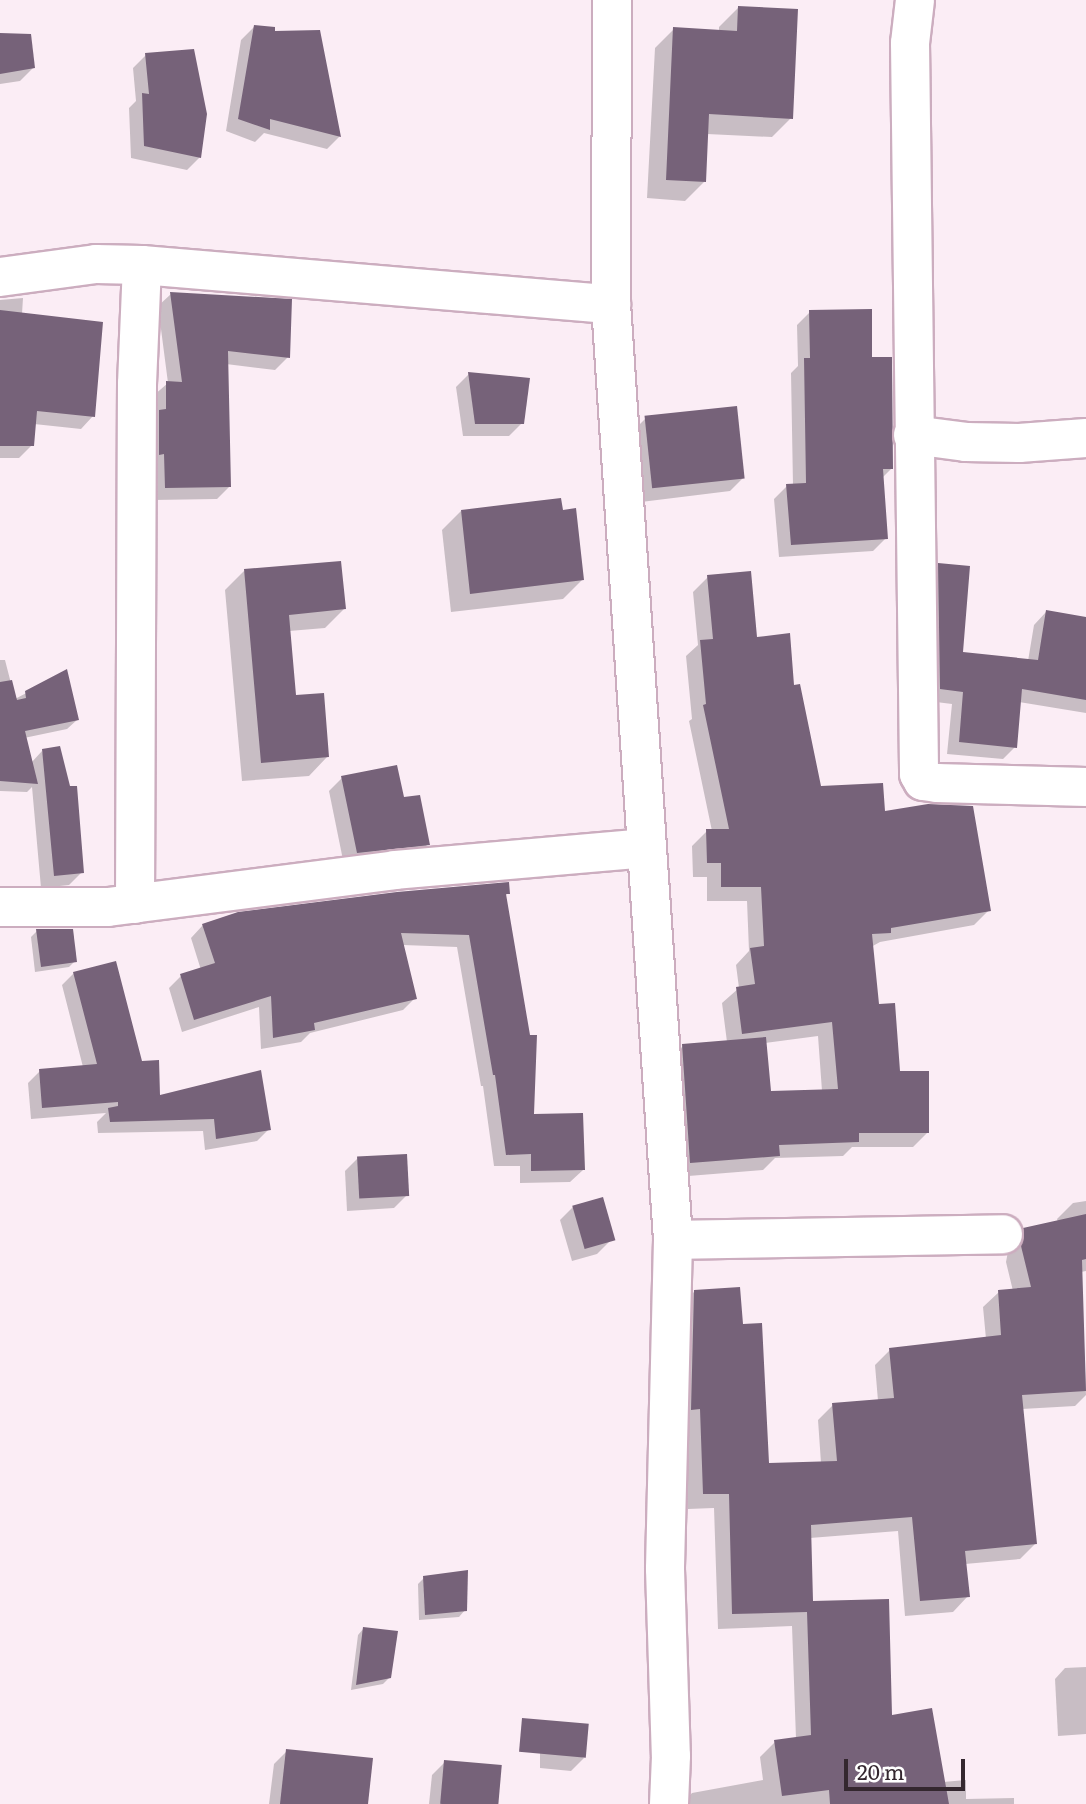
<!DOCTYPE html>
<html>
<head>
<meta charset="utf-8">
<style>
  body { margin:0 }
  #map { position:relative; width:1086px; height:1804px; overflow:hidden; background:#fbedf5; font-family:Literata,serif }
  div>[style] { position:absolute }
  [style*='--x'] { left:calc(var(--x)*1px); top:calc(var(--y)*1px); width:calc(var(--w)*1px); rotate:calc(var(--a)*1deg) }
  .shadow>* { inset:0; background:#0003 }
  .building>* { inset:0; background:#766279; transform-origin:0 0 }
  .roads { filter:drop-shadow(2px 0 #ccadbf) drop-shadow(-2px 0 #ccadbf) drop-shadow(0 2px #ccadbf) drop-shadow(0 -2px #ccadbf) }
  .street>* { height:38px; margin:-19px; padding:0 19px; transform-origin:19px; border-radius:19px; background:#fff }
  span { translate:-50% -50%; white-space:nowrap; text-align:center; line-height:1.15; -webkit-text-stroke:7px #fff; paint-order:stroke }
  .scale { position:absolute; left:844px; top:1759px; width:121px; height:32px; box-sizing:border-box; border:4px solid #34272f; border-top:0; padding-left:9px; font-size:21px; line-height:24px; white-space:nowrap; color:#34272f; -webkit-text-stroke:5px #fff; paint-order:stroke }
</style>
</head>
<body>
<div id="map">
  <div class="shadow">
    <i style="clip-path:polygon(738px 8px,791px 118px,772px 137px,707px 134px,704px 182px,685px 201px,647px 198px,655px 48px,674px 29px,719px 31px,719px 27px)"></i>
    <i style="clip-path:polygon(254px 27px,340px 136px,327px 149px,264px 133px,255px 142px,226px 131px,241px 40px)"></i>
    <i style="clip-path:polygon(0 34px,33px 68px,20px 81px,0 84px)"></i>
    <i style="clip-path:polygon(146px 55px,200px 157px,187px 170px,131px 158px,129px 108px,136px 101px,133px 68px)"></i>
    <i style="clip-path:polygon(171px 294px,288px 357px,275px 370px,226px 364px,230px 486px,217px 499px,153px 500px,153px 396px,168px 383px,158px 306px)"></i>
    <i style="clip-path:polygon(23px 298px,22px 314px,93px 416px,81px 429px,34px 424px,32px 445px,19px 458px,0 458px,0 300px)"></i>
    <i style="clip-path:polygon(810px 312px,871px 359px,892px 468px,882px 478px,886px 538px,873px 551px,779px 557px,774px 499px,787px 486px,793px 486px,791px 373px,798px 366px,797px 325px)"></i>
    <i style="clip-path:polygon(469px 374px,522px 423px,509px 436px,463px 436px,456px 387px)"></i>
    <i style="clip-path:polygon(645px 419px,743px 478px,730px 491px,641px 502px,632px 432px)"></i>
    <i style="clip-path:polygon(461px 511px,582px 580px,563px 599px,451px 612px,442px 530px)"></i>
    <i style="clip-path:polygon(939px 565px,961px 654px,1028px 661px,1034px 625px,1046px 612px,1086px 619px,1086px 713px,1019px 702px,1015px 747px,1003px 759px,947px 754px,952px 704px,928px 701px,927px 577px)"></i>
    <i style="clip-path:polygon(244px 571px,344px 609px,325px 628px,289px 631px,295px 697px,327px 757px,309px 776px,242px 781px,225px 590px)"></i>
    <i style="clip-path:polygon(evenodd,708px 577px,793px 687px,820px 788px,883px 813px,989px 910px,974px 925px,880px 942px,871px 947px,878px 1006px,898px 1073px,928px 1132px,913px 1147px,852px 1147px,843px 1156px,775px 1158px,763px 1170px,676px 1177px,668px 1061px,683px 1046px,727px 1042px,722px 1003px,739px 988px,736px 965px,749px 951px,747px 901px,707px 901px,707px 877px,693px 877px,692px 846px,707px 831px,712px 831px,689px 721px,692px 719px,686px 656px,698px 645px,693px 592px,708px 577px,818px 1036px,822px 1091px,769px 1092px,765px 1043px,818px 1036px)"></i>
    <i style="clip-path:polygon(0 660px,5px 660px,15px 699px,66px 672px,77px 720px,67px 729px,24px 738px,31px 763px,42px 751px,82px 872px,69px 885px,41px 888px,32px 787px,27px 792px,0 791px)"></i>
    <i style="clip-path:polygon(342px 778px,402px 799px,428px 844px,415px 857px,344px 865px,329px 791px)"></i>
    <i style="clip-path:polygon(508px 893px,504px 897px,532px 1116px,583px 1170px,570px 1182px,520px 1183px,520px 1166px,494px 1166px,483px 1086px,481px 1086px,457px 947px,403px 945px,415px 998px,403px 1010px,310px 1033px,301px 1042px,261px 1049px,259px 1007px,182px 1032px,169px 988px,181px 976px,201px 970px,191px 938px,203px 925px)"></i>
    <i style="clip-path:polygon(37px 931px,75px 961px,69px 967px,35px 972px,31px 937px)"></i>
    <i style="clip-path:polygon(74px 973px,140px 1062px,159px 1097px,269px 1129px,257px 1141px,205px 1150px,203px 1131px,98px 1133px,97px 1122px,106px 1113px,31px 1119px,28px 1083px,40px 1071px,83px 1067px,62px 985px)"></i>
    <i style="clip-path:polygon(358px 1158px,407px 1195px,394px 1208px,347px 1211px,345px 1171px)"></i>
    <i style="clip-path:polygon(1086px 1201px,1086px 1271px,1081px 1272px,1086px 1395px,1075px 1406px,1022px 1409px,1035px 1544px,1020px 1559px,965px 1564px,968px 1596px,953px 1612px,905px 1616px,898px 1531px,810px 1538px,811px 1603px,890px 1717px,943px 1782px,966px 1780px,966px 1799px,1014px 1798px,1014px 1804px,682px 1804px,692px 1793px,763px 1780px,760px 1757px,775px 1742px,796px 1739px,792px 1626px,718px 1629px,714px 1508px,688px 1509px,679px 1307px,694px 1292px,741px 1326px,767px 1464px,821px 1463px,818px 1420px,833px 1405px,878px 1401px,875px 1365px,890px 1350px,986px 1339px,983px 1307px,999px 1292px,1013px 1291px,1006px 1262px,1009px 1246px,1024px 1230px,1058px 1222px,1057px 1219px,1073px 1203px)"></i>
    <i style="clip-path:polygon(573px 1207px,610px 1241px,597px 1254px,572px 1261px,560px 1220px)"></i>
    <i style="clip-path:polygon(424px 1578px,465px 1610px,459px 1617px,419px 1620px,418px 1584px)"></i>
    <i style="clip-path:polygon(364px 1628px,390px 1677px,383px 1684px,351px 1690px,358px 1635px)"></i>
    <i style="clip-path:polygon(1086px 1667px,1086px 1734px,1058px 1736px,1055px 1679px,1065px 1668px)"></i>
    <i style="clip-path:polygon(540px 1735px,584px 1758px,571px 1771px,540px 1768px)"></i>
    <i style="clip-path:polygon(287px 1751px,366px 1804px,269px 1804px,274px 1764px)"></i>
    <i style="clip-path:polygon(445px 1762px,496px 1804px,429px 1804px,432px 1775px)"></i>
  </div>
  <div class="building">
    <i style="clip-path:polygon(738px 6px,798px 9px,793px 119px,709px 114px,706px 182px,666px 180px,673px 27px,737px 31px)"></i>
    <i style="clip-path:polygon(254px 25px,275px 27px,275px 31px,320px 30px,341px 137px,270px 119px,270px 130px,238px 119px)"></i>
    <i style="clip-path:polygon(0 33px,31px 34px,35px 68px,0 74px)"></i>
    <i style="clip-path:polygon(194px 49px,207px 114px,201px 158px,144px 146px,142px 93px,149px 94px,145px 53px)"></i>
    <i style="clip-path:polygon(170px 292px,292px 299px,290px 358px,228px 351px,231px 487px,165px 488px,164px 454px,159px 455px,159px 410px,166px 409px,166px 381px,182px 382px)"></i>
    <i style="clip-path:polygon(872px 309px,872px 357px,892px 357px,893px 469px,883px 469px,888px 539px,791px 545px,786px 484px,806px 483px,804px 358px,810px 358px,809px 310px)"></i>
    <i style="clip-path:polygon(0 310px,103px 322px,95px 417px,37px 411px,34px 446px,0 446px)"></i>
    <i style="clip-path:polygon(468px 372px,530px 378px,524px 424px,475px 424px)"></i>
    <i style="left:737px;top:406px;width:73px;height:93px;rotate:84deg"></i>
    <i style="clip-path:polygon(561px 498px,563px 510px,576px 508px,584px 580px,470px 594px,461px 510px)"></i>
    <i style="clip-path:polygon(341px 561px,346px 609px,289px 615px,296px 695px,324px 693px,329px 757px,261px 763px,244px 569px)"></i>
    <i style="clip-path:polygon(938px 563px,970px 566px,963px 652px,1038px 660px,1046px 610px,1086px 617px,1086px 700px,1022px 689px,1017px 748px,959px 742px,963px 692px,940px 689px)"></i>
    <i style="clip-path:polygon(751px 571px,757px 637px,790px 633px,794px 685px,800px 684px,821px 786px,883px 783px,885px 811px,928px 804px,973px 806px,991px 911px,891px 928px,891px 933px,872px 934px,879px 1004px,895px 1003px,900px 1071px,929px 1071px,929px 1133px,859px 1133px,859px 1142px,779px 1145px,780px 1156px,690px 1163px,682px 1044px,766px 1037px,771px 1091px,838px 1089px,832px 1022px,742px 1034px,736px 987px,755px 984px,750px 948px,764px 946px,761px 887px,721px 887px,721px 863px,707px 863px,706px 829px,729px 829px,703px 705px,706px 704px,700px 640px,713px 639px,707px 575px)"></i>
    <i style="clip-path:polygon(67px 669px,79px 720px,25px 731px,38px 784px,0 781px,0 682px,12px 680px,17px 700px,26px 698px,25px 691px)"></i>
    <i style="clip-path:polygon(60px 746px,70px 786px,77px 786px,84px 873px,54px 876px,42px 749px)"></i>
    <i style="clip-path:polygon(397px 765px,404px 797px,420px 795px,430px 845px,357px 853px,341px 776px)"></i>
    <i style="clip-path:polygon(509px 882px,510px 894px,506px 894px,530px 1035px,537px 1035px,534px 1114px,583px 1113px,585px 1170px,531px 1171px,531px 1154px,506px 1155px,495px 1075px,493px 1075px,469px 935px,401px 933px,417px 999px,314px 1023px,315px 1030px,273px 1038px,271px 996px,194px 1020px,180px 974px,215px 963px,202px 924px,238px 912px,397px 892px)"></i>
    <i style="clip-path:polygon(36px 929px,73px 929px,77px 962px,41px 967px)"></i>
    <i style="clip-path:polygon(116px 961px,142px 1061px,159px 1060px,160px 1095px,261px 1070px,271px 1130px,216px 1139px,214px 1119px,110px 1122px,108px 1108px,118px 1106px,118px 1102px,42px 1108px,39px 1069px,97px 1064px,73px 972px)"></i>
    <i style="left:407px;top:1154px;width:42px;height:50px;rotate:87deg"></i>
    <i style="left:603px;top:1197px;width:45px;height:32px;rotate:74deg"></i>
    <i style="clip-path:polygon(1086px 1214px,1086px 1259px,1082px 1260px,1086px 1391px,1022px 1395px,1037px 1544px,965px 1551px,970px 1597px,920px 1601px,912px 1517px,811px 1525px,813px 1601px,889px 1599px,892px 1715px,932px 1708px,949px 1804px,830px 1804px,829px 1790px,782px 1796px,774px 1740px,811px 1735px,807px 1612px,732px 1614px,729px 1494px,703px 1494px,700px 1409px,691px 1410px,694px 1290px,740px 1287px,743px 1324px,762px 1323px,769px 1463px,837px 1461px,832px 1403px,894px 1398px,889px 1348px,1001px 1335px,998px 1290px,1031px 1287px,1021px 1246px,1023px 1228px)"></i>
    <i style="clip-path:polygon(468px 1570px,467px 1611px,425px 1615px,423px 1576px)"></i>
    <i style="clip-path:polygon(363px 1627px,398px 1631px,391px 1678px,356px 1685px)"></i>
    <i style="left:522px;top:1718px;width:67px;height:34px;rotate:5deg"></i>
    <i style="clip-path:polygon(286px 1749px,373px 1758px,368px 1804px,280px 1804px)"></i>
    <i style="left:444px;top:1760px;width:58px;height:44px;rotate:5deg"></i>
  </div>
  <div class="roads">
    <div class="street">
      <i style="--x:612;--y:0;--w:304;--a:90.2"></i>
      <i style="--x:611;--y:304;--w:938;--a:86.21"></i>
      <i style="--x:673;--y:1240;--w:329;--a:91.4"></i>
      <i style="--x:665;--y:1569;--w:187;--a:88.2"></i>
      <i style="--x:671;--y:1756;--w:48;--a:92.4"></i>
      <i style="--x:915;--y:0;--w:43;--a:96.6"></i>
      <i style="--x:910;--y:43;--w:731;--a:89.29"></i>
      <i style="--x:919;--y:774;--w:8;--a:60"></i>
      <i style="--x:923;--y:781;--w:14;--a:8"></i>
      <i style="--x:937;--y:783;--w:149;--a:1.5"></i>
      <i style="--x:0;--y:277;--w:97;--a:-7.7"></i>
      <i style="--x:96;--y:264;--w:46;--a:1.2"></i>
      <i style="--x:142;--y:265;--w:471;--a:4.8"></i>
      <i style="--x:913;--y:435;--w:53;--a:7.5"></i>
      <i style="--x:966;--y:442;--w:53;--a:1.1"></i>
      <i style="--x:1019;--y:443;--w:67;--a:-4.3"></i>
      <i style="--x:135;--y:904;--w:520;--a:-89.78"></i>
      <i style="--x:137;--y:384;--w:119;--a:-87.6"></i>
      <i style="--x:0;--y:907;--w:108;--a:0"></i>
      <i style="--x:108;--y:907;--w:289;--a:-7.3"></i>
      <i style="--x:395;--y:870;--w:251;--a:-5"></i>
      <i style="--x:673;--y:1240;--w:330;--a:-1"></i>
    </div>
  </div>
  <div class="scale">20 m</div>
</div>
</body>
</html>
